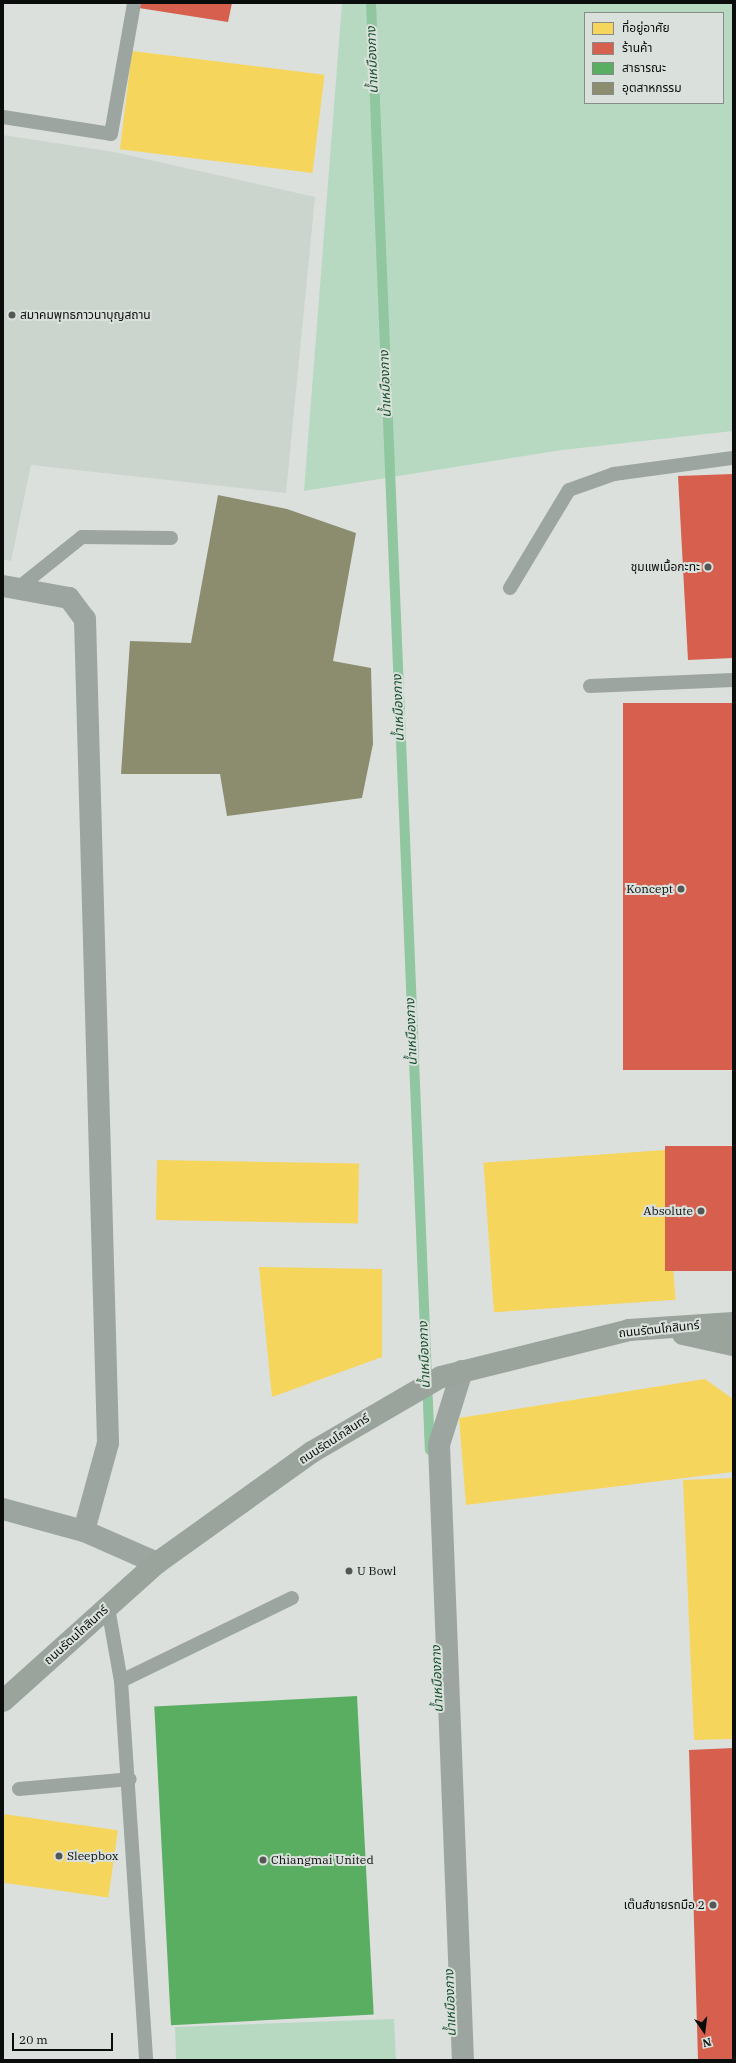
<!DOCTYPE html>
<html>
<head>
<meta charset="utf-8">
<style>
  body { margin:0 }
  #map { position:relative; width:736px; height:2063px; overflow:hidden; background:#dbe0dd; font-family:"IBM Plex Serif","Noto Sans Thai",serif }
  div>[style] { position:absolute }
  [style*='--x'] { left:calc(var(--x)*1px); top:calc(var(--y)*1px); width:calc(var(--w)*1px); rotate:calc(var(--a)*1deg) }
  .built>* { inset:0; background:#cbd5ce }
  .green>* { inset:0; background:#b8d9c1 }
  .homes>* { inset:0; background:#f6d55c; transform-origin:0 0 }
  .shops>* { inset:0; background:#d6604d; transform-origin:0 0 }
  .public>* { inset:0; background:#5aae61; transform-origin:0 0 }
  .industry>* { inset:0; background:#8c8c6e }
  .stream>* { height:10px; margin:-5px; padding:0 5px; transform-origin:5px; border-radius:5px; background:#90c6a0 }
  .lane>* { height:14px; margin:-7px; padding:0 7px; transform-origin:7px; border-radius:7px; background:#9ca59f }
  .street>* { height:22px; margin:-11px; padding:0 11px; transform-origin:11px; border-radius:11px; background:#9ca59f }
  .secondary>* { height:22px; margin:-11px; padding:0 11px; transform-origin:11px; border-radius:11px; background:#9aa49d }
  .dots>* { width:11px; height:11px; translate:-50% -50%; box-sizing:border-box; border:2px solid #dae1dc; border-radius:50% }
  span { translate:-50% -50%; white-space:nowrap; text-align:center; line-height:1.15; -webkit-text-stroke:4px #dae1dc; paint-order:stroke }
  .poi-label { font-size:12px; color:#0b0d0c }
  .left { translate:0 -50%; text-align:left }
  .right { translate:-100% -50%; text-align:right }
  .street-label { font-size:12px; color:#0b0d0c }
  .water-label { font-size:13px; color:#164e2b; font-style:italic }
  .frame { position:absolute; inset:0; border:4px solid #0b0d0c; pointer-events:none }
  .legend { position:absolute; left:584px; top:12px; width:140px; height:92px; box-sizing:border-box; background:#dae1dc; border:1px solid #878c89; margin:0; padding:5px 7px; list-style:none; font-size:12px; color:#0b0d0c }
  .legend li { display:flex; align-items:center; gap:8px; height:20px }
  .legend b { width:20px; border:1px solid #878c89 }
  .north { position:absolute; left:684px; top:2011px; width:40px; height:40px; -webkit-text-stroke:3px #dae1dc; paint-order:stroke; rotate:166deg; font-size:11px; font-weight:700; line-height:16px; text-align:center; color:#0b0d0c }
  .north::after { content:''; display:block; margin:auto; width:14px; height:18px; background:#0b0d0c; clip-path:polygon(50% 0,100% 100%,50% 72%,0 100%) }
  .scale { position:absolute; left:12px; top:2033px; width:101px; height:18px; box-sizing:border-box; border:2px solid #0b0d0c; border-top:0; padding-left:5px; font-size:12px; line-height:14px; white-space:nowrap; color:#0b0d0c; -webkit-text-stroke:3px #dae1dc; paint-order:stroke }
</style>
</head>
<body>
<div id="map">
  <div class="built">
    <i style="clip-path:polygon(3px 135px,114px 152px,315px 197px,286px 493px,31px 465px,11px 561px,3px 559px)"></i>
  </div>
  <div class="green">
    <i style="clip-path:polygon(evenodd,342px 3px,733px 3px,733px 431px,562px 450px,304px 491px,342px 3px,585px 13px,723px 13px,723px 103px,585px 103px,585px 13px)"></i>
    <i style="clip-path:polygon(394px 2019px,396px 2060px,176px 2060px,175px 2027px)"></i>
  </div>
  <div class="homes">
    <i style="left:132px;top:51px;width:194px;height:99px;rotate:7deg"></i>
    <i style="left:665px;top:1150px;width:150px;height:182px;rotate:86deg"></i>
    <i style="left:157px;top:1160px;width:202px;height:60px;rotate:1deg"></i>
    <i style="clip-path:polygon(259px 1267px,382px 1269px,382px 1357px,272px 1397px)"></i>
    <i style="clip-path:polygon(705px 1379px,733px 1399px,733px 1472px,466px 1505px,459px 1418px)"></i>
    <i style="clip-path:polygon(733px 1478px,733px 1739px,694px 1740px,683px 1480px)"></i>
    <i style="left:3px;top:1814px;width:116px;height:68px;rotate:8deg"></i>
  </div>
  <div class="shops">
    <i style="clip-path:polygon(140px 3px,232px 3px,228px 22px,139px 8px)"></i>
    <i style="clip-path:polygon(733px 474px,733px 658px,688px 660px,678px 476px)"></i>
    <i style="left:733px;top:703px;width:367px;height:110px;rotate:90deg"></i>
    <i style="left:733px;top:1146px;width:125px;height:68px;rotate:90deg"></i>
    <i style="clip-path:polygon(733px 1748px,733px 2060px,698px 2060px,689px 1750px)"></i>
  </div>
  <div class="public">
    <i style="left:357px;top:1696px;width:319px;height:203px;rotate:87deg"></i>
  </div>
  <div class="industry">
    <i style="clip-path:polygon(218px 495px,287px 509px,356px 533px,333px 661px,371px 668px,373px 744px,362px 798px,227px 816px,220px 774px,121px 774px,130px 641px,191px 643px)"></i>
  </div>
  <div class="stream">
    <i style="--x:371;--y:3;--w:1448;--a:87.67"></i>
  </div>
  <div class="lane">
    <i style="--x:3;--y:117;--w:109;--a:8.9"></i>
    <i style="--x:111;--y:134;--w:133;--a:-80"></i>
    <i style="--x:510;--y:588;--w:114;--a:-59"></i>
    <i style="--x:569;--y:490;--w:48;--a:-19.6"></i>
    <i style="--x:614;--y:474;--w:120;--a:-7.7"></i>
    <i style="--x:17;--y:589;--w:83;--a:-38.7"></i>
    <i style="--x:82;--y:537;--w:89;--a:0.6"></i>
    <i style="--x:590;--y:686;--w:143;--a:-2.4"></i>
    <i style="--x:108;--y:1608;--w:74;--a:79.9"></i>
    <i style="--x:121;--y:1681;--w:190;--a:-25.9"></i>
    <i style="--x:121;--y:1681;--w:380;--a:86.2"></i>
    <i style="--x:19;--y:1789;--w:111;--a:-5.1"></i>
  </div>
  <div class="street">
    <i style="--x:3;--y:586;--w:67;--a:10.3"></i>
    <i style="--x:69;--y:598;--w:26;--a:53"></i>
    <i style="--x:85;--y:619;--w:824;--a:88.4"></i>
    <i style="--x:108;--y:1443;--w:91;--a:105.3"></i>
    <i style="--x:462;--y:1371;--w:77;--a:107.3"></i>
    <i style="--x:439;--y:1445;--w:615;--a:87.77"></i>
    <i style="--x:3;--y:1509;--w:84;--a:15.2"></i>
    <i style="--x:84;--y:1531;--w:80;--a:23.7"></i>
  </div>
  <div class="secondary">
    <i style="--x:683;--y:1334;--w:51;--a:12.4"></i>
    <i style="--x:3;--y:1701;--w:207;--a:-41.9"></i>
    <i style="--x:157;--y:1563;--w:191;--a:-35.6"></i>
    <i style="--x:312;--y:1452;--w:149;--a:-30.2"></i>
    <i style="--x:441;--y:1377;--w:194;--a:-14"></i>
    <i style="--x:629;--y:1330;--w:104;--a:-3.9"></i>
  </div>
  <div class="dots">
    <i style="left:12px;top:315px;background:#545755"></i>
    <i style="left:708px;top:567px;background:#545755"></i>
    <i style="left:681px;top:889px;background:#545755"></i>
    <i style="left:701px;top:1211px;background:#545755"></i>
    <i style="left:349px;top:1571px;background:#545755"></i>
    <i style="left:59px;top:1856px;background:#545755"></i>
    <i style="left:263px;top:1860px;background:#545755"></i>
    <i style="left:713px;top:1905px;background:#545755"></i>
  </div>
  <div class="poi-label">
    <span class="left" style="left:20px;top:315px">สมาคมพุทธภาวนาบุญสถาน</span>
    <span class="right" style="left:700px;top:567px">ชุมแพเนื้อกะทะ</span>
    <span class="right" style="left:673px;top:889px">Koncept</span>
    <span class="right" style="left:693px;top:1211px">Absolute</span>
    <span class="left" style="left:357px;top:1571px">U Bowl</span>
    <span class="left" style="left:67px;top:1856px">Sleepbox</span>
    <span class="left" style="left:271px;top:1860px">Chiangmai United</span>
    <span class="right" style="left:705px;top:1905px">เต๊นส์ขายรถมือ 2</span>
  </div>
  <div class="street-label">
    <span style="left:659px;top:1329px;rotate:-6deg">ถนนรัตนโกสินทร์</span>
    <span style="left:334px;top:1439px;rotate:-33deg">ถนนรัตนโกสินทร์</span>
    <span style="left:76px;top:1635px;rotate:-42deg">ถนนรัตนโกสินทร์</span>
  </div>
  <div class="water-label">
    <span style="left:373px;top:60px;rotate:-92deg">น้ำเหมืองกาง</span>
    <span style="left:386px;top:384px;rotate:-92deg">น้ำเหมืองกาง</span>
    <span style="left:399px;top:708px;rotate:-92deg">น้ำเหมืองกาง</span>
    <span style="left:412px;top:1032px;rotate:-92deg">น้ำเหมืองกาง</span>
    <span style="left:425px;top:1355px;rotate:-92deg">น้ำเหมืองกาง</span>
    <span style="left:438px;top:1679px;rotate:-92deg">น้ำเหมืองกาง</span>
    <span style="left:451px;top:2003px;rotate:-92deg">น้ำเหมืองกาง</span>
  </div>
  <div class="frame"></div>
  <ul class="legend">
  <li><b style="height:11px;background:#f6d55c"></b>ที่อยู่อาศัย</li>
  <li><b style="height:11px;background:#d6604d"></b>ร้านค้า</li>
  <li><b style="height:11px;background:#5aae61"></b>สาธารณะ</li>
  <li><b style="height:11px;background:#8c8c6e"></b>อุตสาหกรรม</li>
  </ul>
  <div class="north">N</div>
  <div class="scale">20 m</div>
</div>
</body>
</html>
